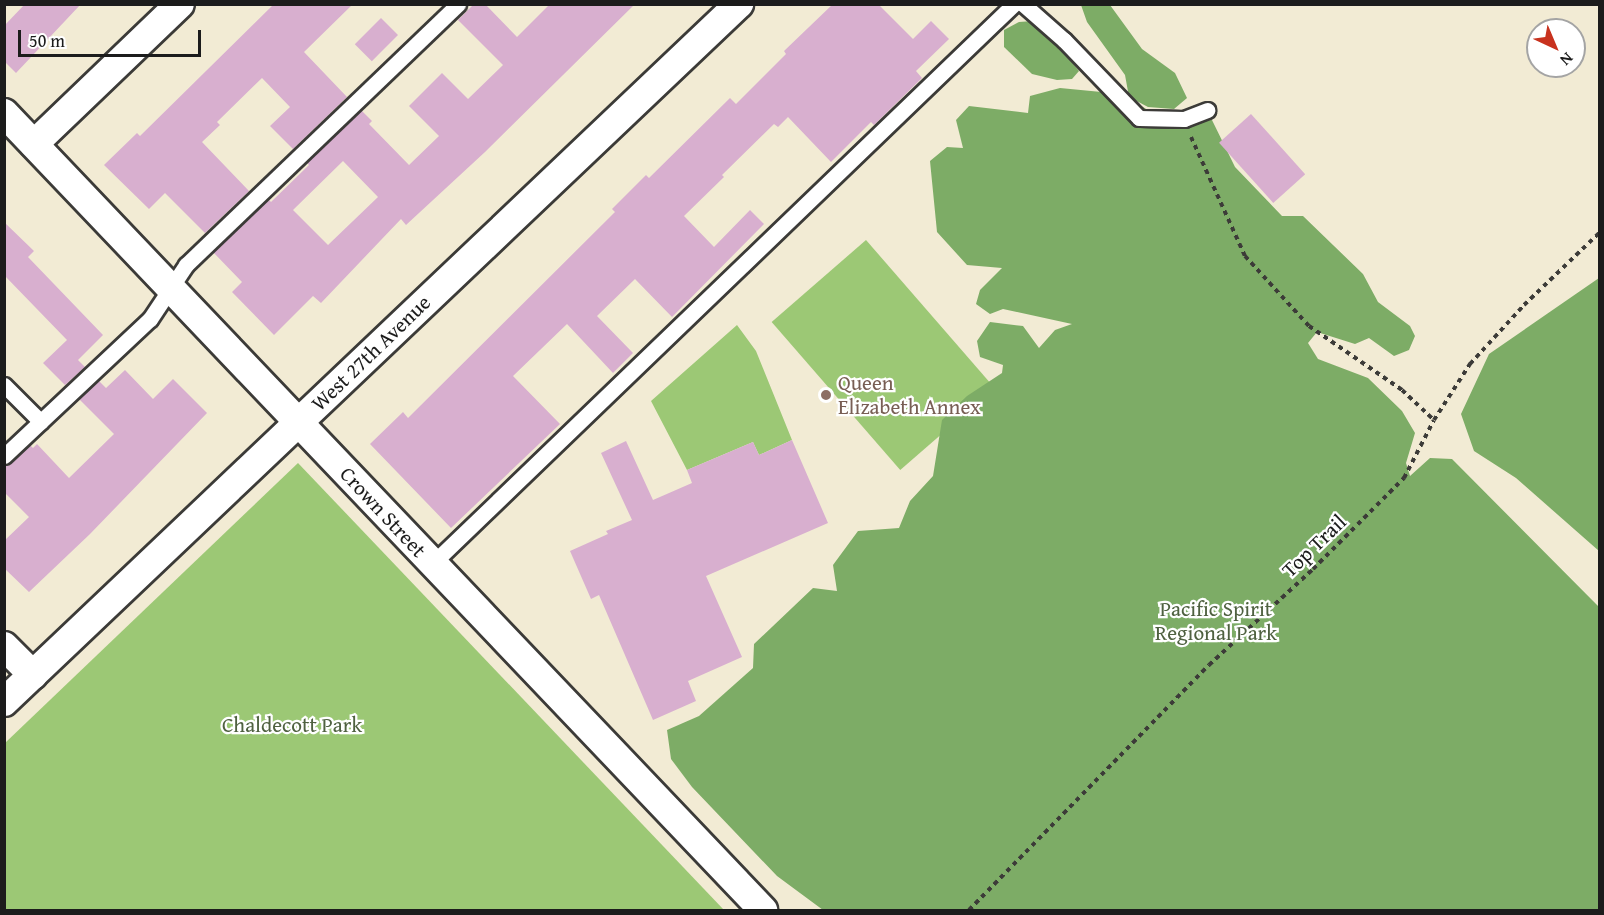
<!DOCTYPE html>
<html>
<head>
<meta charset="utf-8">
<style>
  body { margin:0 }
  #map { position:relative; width:1604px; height:915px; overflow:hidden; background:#f2ebd4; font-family:"Gentium Book Plus",serif }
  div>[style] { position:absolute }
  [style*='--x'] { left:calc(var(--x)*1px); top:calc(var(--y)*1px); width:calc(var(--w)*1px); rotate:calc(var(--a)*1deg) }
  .green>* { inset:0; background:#9cc875; transform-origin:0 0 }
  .forest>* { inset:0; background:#7dac66 }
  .building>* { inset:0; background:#d8afcf; transform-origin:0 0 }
  .path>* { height:4px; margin-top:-2px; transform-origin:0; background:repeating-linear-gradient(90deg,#3c3b38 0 4.5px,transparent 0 9px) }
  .roads { filter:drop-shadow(2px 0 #3c3b38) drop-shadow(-2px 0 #3c3b38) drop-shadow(0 2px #3c3b38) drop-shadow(0 -2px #3c3b38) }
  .lane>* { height:15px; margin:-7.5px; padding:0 7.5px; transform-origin:7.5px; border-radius:7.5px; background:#fff }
  .street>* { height:28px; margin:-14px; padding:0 14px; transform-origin:14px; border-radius:14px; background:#fff }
  .dots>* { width:16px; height:16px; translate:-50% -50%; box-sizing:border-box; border:3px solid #fff; border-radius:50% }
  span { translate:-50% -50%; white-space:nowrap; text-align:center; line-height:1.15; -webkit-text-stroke:4.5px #fff; paint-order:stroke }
  .street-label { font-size:21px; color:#1c1c1c }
  .education-label { font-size:21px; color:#785e54 }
  .left { translate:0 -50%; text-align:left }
  .park-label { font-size:21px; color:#4f6140 }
  .frame { position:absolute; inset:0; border:6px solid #1c1c1c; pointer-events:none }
  .north { position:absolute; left:1526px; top:18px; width:60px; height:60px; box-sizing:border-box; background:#fff; border:2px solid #a4a4a4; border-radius:50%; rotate:136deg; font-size:16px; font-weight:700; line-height:24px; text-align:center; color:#1c1c1c }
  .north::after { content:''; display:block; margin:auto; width:21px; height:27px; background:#c8321e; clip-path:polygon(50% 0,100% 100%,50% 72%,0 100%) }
  .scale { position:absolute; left:18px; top:30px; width:183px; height:27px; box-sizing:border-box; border:3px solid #1c1c1c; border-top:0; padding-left:8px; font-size:18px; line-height:21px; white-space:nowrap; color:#1c1c1c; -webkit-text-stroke:4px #fff; paint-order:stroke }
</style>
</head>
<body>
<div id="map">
  <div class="green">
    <i style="left:866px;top:240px;width:196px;height:125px;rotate:49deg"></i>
    <i style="clip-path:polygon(737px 325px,756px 351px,792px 440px,759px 455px,753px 442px,687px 470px,651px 401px)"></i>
    <i style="clip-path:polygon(298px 463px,724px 910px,5px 910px,5px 743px)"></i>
  </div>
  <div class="forest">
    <i style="clip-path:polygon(1081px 5px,1110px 5px,1142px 49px,1175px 73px,1187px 98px,1174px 109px,1148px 107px,1129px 97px,1125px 75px,1087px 22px)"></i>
    <i style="clip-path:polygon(1033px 21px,1045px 29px,1079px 71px,1072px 79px,1057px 80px,1032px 74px,1004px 47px,1004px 30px,1019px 22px)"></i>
    <i style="clip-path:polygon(1060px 88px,1122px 94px,1151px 112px,1179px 112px,1211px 118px,1235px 167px,1282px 216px,1303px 216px,1363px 274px,1378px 302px,1410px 326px,1415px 336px,1409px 350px,1394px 356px,1369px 338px,1355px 344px,1317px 332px,1308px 343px,1318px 359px,1368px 378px,1402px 411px,1415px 433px,1406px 463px,1410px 476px,1430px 458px,1452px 459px,1599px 607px,1599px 910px,823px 910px,777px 876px,692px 787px,671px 759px,667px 730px,699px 716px,753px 668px,754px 644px,813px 588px,837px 591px,833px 565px,858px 531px,899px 528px,910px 501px,933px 476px,942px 420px,967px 396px,1002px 373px,1003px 365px,980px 357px,977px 341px,990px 322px,1023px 326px,1039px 348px,1055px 330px,1072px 324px,1003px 309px,990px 314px,976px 304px,980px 290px,1002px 268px,967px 265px,937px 232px,930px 161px,947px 147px,963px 148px,956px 120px,969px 106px,1028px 113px,1030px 96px)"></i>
    <i style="clip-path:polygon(1599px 278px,1599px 551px,1516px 478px,1474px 451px,1461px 414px,1489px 354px)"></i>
  </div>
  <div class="building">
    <i style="clip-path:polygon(25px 4px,81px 4px,16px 73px,4px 61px,4px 26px)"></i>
    <i style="clip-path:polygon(274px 4px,353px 4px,304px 52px,347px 97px,293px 149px,270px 126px,290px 107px,262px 78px,217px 122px,220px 125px,202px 142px,249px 191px,205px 233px,165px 193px,149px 209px,104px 165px,137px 133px,140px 136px)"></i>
    <i style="clip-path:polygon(evenodd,474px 4px,485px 4px,517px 37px,550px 4px,635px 4px,485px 152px,406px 225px,401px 219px,321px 303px,313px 296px,274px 335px,232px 292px,242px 282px,213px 252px,263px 204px,269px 200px,271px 202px,309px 165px,307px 163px,361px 110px,372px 121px,369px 124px,409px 165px,439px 136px,409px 106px,442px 73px,468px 99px,503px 65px,458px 20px,474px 4px,343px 161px,378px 197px,328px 245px,293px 210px,343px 161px)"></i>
    <i style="clip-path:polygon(833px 4px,878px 4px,913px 39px,931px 21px,949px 39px,916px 71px,922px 78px,874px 125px,871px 122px,831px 162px,788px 117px,778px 127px,774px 124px,722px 175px,724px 177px,684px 216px,714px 247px,750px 210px,764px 224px,672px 317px,635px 279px,597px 316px,633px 353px,613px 373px,567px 324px,513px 376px,560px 424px,451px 528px,370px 444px,403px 412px,408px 418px,615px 212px,612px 209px,646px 175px,649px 178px,730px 98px,736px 104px,786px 54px,784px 51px)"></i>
    <i style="left:381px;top:18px;width:24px;height:37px;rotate:45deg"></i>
    <i style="left:1251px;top:114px;width:81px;height:43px;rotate:48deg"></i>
    <i style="clip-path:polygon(4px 222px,34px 251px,28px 257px,103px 335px,78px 360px,85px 367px,65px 385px,43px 363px,67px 340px,4px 275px)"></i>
    <i style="clip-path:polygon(125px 370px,153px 399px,173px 379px,207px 413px,90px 534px,29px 592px,4px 568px,4px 541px,29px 517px,4px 492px,4px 466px,30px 445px,33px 448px,37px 444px,69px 478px,114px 434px,79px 399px,99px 381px,106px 388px)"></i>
    <i style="clip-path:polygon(792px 440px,828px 523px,706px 576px,742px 657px,688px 681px,696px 701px,653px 720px,599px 595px,591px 599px,570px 551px,608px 534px,606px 531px,632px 520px,601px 453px,626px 441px,653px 500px,692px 483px,687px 470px,753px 442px,759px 455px)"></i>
  </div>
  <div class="path">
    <i style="--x:1191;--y:137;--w:131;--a:65.6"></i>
    <i style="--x:1245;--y:256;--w:95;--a:47.6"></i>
    <i style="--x:1309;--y:326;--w:113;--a:34.5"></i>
    <i style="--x:1402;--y:390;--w:44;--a:43.2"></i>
    <i style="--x:969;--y:910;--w:343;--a:-45.6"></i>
    <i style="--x:1209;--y:665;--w:142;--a:-42.7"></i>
    <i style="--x:1313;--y:569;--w:129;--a:-45"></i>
    <i style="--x:1404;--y:478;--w:65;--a:-62.7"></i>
    <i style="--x:1434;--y:420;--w:67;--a:-57.3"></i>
    <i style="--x:1470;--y:364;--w:80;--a:-47.5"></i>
    <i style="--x:1524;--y:305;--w:105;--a:-43.8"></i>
  </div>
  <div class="roads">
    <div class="lane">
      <i style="--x:1023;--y:4;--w:55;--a:41.3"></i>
      <i style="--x:1064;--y:40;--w:108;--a:46.1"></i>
      <i style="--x:1139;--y:118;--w:45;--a:1.3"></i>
      <i style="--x:1184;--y:119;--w:25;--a:-21"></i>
      <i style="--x:4;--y:385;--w:52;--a:45"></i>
      <i style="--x:4;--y:456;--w:200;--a:-43.2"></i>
      <i style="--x:150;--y:319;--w:65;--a:-56.3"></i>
      <i style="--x:186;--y:265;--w:377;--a:-43.8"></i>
      <i style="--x:432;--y:564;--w:808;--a:-43.9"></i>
    </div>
    <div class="street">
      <i style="--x:4;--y:113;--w:1101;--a:46.4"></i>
      <i style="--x:34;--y:144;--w:202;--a:-43.8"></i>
      <i style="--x:4;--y:646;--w:41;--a:45"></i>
      <i style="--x:4;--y:702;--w:1014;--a:-43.52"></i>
    </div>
  </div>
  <div class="dots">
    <i style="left:826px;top:395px;background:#8d6e63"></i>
  </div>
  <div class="street-label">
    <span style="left:371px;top:353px;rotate:-44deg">West 27th Avenue</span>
    <span style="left:383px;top:512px;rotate:47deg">Crown Street</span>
    <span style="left:1314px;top:546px;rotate:-44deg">Top Trail</span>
  </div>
  <div class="education-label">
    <span class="left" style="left:838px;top:395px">Queen<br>Elizabeth Annex</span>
  </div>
  <div class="park-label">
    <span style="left:1216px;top:621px">Pacific Spirit<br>Regional Park</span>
    <span style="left:292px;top:725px">Chaldecott Park</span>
  </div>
  <div class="frame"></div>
  <div class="north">N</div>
  <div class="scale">50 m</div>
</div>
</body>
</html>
